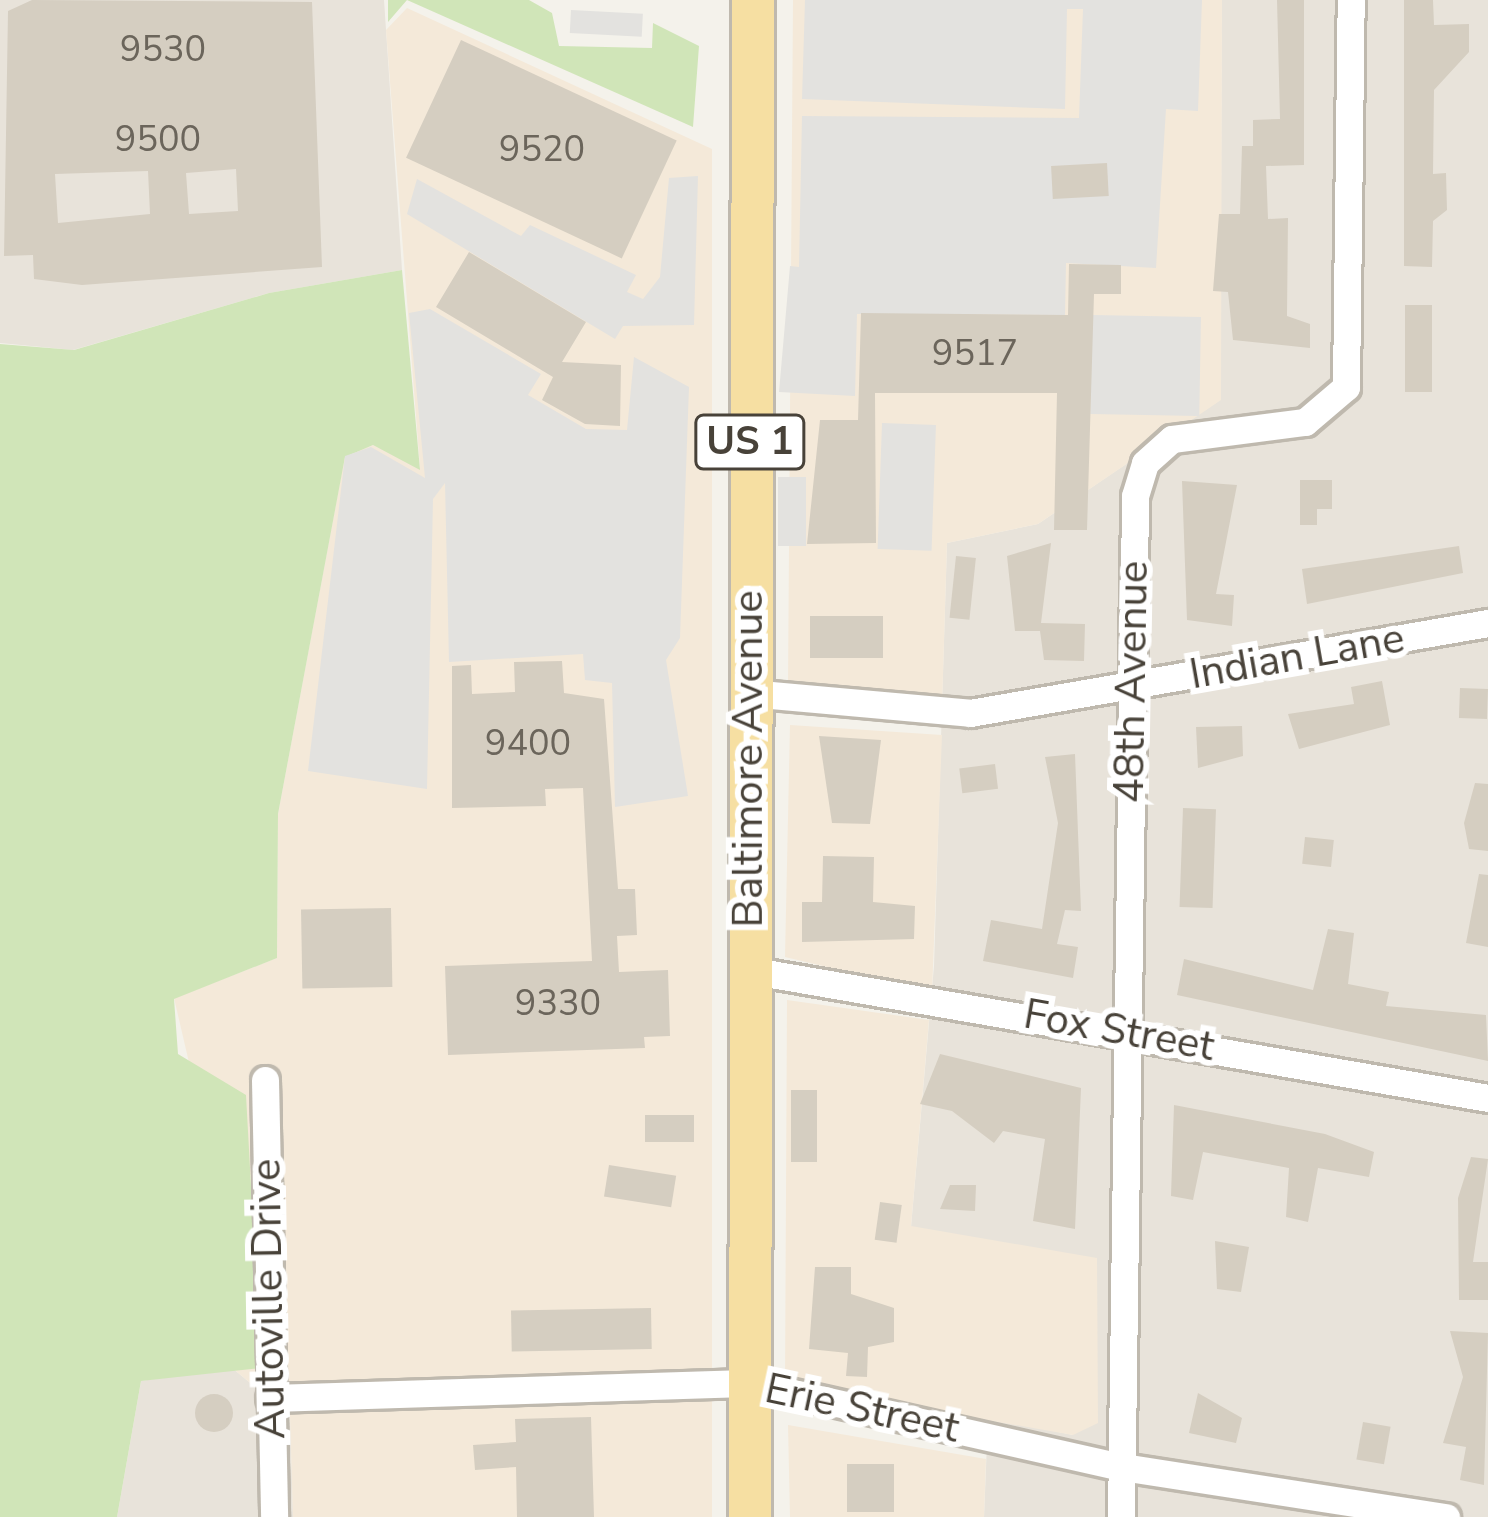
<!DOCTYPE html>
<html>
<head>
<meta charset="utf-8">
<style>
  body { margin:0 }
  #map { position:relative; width:1488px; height:1517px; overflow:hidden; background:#f4f2eb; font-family:"Nunito Sans",sans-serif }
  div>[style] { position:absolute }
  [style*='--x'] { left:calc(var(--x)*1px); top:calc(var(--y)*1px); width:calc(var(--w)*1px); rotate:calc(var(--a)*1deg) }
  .residential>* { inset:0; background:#e8e3da }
  .commercial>* { inset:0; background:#f4e9d9 }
  .green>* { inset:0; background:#d0e5b8 }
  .parking>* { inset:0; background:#e3e2df; transform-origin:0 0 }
  .building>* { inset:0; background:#d5cec1; transform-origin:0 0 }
  .round { border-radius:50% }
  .roads { filter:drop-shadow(3px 0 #bfb9ae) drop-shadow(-3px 0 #bfb9ae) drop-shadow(0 3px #bfb9ae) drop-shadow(0 -3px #bfb9ae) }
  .minor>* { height:27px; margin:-13.5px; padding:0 13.5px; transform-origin:13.5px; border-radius:13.5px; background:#fff }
  .primary>* { height:42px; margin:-21px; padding:0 21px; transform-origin:21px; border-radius:21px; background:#f6dfa2 }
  span { translate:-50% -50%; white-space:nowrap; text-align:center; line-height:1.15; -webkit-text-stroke:12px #fff; paint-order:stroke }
  .number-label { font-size:36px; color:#6b655b }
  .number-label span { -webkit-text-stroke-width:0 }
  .shield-label span { padding:3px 9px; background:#fff; border:3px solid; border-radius:9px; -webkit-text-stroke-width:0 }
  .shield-label { font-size:39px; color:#484239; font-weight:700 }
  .street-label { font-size:42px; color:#484239 }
</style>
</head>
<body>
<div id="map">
  <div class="residential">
    <i style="clip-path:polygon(0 0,384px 0,402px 270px,269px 293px,73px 350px,0 343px)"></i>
    <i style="clip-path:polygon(1222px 0,1488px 0,1488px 1517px,984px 1517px,988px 1418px,1073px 1435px,911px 1227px,934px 966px,947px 543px,1038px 524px,1220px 400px)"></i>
    <i style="clip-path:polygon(231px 1367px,290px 1416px,293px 1517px,117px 1517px,141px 1381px)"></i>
  </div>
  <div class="commercial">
    <i style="clip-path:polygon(793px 0,1222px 0,1221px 400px,1038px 524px,947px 543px,942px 707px,788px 685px)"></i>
    <i style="clip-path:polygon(407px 8px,712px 149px,712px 1517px,293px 1517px,290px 1416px,231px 1367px,260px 1368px,174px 998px,277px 958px,278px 814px,345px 456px,373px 445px,420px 468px,386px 30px)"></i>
    <i style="clip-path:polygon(790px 725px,942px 735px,932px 992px,785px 957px)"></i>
    <i style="clip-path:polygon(787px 1000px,929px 1020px,911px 1226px,1097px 1258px,1098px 1423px,1073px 1435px,785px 1385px)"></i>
    <i style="clip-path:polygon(788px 1425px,986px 1459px,984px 1517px,790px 1517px)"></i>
  </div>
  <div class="green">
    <i style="clip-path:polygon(388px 0,529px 0,552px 13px,559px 46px,652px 48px,653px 23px,699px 46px,693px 127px,407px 0,388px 22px)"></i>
    <i style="clip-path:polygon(402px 270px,420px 470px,373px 445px,345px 457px,278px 814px,277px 958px,174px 999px,178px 1054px,246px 1095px,261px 1368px,141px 1381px,117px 1517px,0 1517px,0 344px,74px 350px,269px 293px)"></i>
  </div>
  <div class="parking">
    <i style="clip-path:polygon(805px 0,1202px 0,1198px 111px,1166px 109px,1156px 268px,1066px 263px,1065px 315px,857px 314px,855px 396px,779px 392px,790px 266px,799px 267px,802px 116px,1079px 118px,1083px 9px,1067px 9px,1065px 109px,802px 99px)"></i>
    <i style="left:571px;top:10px;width:72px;height:23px;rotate:3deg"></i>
    <i style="clip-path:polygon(698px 176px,694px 325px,623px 326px,615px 339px,407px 214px,417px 179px,521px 236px,530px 225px,636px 275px,627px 292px,643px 299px,660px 277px,669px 178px)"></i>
    <i style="clip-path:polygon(430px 309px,541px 374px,528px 395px,586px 429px,627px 430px,634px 357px,689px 387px,680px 638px,666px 660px,688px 796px,615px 807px,612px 683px,585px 680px,583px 654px,449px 662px,445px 483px,433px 499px,427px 789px,308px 771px,345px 456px,371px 447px,425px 478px,409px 313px)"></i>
    <i style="left:1092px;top:315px;width:109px;height:99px;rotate:1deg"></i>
    <i style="left:882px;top:423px;width:54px;height:126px;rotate:2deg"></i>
    <i style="left:778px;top:477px;width:28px;height:69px"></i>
  </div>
  <div class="building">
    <i style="clip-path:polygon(evenodd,32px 0,312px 2px,322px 267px,82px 285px,34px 279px,33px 255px,4px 256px,8px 11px,32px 0,236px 169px,238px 211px,189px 214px,186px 173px,236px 169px,32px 0,148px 171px,150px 214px,58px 223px,55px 174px,148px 171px)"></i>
    <i style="clip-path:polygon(1277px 0,1304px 0,1304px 165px,1266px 166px,1268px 219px,1288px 218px,1287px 316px,1310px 324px,1310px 348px,1233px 340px,1228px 292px,1213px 291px,1219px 214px,1240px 214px,1242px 146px,1253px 146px,1253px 120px,1280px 119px)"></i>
    <i style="clip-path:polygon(1404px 0,1433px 0,1434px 25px,1469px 24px,1469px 52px,1434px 90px,1433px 174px,1446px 173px,1447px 210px,1433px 221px,1432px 267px,1404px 266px)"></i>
    <i style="left:461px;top:40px;width:238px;height:130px;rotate:25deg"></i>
    <i style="left:1107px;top:163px;width:33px;height:56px;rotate:87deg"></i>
    <i style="clip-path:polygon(469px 252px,586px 322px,562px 362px,621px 365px,620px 426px,585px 424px,542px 400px,553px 377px,436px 307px)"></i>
    <i style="clip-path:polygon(1069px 264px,1121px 265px,1121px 294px,1094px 294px,1087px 530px,1054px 530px,1057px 393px,875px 393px,876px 543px,807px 544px,820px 420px,858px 420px,861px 313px,1068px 315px)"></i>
    <i style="left:1405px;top:305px;width:27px;height:87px"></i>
    <i style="clip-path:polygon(1300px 480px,1332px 480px,1332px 509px,1317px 509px,1317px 525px,1300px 525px)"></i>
    <i style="clip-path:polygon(1182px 481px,1237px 485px,1216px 594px,1234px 595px,1232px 626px,1187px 620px)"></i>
    <i style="clip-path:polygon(1051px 543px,1041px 623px,1085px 624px,1084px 661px,1044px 660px,1040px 631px,1015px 631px,1007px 556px)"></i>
    <i style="clip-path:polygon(1459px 546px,1463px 573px,1307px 604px,1302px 569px)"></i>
    <i style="left:956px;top:556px;width:20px;height:62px;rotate:6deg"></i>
    <i style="left:883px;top:616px;width:42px;height:73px;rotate:90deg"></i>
    <i style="clip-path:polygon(562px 661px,564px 693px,604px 699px,618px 889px,635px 889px,637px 935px,617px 936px,619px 972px,668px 970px,670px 1036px,644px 1037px,645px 1048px,448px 1055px,445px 966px,592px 961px,583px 788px,545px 789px,546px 806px,452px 808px,452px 666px,471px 665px,472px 694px,515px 692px,514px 662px)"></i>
    <i style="clip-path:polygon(1382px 681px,1390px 725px,1299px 749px,1288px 714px,1354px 704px,1351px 687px)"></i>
    <i style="left:1460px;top:688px;width:28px;height:30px;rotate:2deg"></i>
    <i style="clip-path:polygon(1242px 726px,1243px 756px,1198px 768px,1196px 727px)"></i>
    <i style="clip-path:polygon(819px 736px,881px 740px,870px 824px,832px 823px)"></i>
    <i style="clip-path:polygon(1075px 754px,1081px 911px,1065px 910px,1057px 944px,1078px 947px,1073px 978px,983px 961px,991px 920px,1042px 929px,1058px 823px,1045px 757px)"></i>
    <i style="left:995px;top:764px;width:25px;height:36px;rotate:83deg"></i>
    <i style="clip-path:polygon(1475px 783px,1488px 784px,1488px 851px,1469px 849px,1464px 823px)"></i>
    <i style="left:1183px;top:808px;width:33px;height:99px;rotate:2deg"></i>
    <i style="left:1305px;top:837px;width:29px;height:27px;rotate:6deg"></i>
    <i style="clip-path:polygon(823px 856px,874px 857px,873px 902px,915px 906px,914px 939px,802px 942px,802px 902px,822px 902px)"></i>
    <i style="clip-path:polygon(1479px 874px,1488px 875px,1488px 947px,1466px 943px)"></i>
    <i style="left:391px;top:908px;width:79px;height:90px;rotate:89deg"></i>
    <i style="clip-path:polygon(1328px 929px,1354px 933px,1348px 984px,1389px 992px,1386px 1006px,1486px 1015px,1488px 1061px,1177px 995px,1184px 959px,1313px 990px)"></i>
    <i style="clip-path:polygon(940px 1054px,1081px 1088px,1075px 1229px,1033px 1221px,1045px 1139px,1003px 1131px,994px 1143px,952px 1111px,920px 1104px)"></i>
    <i style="left:791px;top:1090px;width:26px;height:72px"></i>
    <i style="clip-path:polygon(1174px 1105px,1325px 1134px,1374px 1152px,1369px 1177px,1318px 1168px,1308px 1222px,1286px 1217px,1289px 1168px,1203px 1152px,1193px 1200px,1171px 1196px)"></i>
    <i style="left:645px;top:1115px;width:49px;height:27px"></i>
    <i style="clip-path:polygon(1471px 1157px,1488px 1159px,1473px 1262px,1488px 1262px,1488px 1300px,1459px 1300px,1458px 1198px)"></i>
    <i style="left:609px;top:1165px;width:68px;height:32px;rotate:9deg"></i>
    <i style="clip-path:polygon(950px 1185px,976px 1185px,975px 1211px,940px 1209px)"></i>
    <i style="left:880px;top:1202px;width:22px;height:38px;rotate:8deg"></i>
    <i style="clip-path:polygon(1215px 1241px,1249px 1247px,1241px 1292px,1217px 1289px)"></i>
    <i style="clip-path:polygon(815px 1267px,851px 1267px,851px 1294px,894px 1308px,894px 1342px,868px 1347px,867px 1377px,846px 1376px,848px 1353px,809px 1349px)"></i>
    <i style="left:651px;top:1308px;width:41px;height:140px;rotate:89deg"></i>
    <i style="clip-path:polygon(1450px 1331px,1488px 1333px,1484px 1485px,1460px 1480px,1466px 1447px,1443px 1443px,1463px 1377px)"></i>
    <i style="clip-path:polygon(1198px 1393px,1242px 1418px,1236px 1443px,1189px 1433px)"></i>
    <i class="round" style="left:195px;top:1394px;width:38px;height:38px"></i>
    <i style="clip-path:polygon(591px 1417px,594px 1517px,517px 1517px,516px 1467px,475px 1470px,473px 1445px,516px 1442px,515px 1419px)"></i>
    <i style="left:1363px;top:1422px;width:28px;height:38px;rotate:10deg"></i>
    <i style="left:894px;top:1464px;width:48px;height:47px;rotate:90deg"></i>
  </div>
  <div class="roads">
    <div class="minor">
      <i style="--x:748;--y:693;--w:223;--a:5.1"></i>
      <i style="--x:970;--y:713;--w:526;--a:-9.86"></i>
      <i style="--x:748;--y:970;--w:751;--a:9.81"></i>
      <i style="--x:265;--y:1080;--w:437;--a:88.8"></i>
      <i style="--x:270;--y:1398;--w:478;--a:-1.8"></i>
      <i style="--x:748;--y:1383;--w:383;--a:12.7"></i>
      <i style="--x:1122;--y:1467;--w:328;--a:8.8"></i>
      <i style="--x:1121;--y:1517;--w:1021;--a:-89.21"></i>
      <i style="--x:1135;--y:496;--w:34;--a:-73"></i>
      <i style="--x:1145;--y:463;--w:36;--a:-42"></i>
      <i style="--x:1172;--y:439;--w:134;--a:-7.3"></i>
      <i style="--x:1305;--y:422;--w:54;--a:-40.5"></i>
      <i style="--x:1346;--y:387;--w:387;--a:-89.3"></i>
    </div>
    <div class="primary">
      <i style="--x:750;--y:1517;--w:1517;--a:-89.89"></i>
    </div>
  </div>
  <div class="number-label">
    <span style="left:163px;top:50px">9530</span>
    <span style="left:158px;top:140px">9500</span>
    <span style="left:542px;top:150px">9520</span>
    <span style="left:975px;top:354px">9517</span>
    <span style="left:528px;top:744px">9400</span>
    <span style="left:558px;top:1004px">9330</span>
  </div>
  <div class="shield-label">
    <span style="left:750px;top:442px">US 1</span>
  </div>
  <div class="street-label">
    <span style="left:1297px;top:657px;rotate:-10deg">Indian Lane</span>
    <span style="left:1132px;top:682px;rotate:-89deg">48th Avenue</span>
    <span style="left:749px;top:759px;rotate:-90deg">Baltimore Avenue</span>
    <span style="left:1119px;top:1031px;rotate:10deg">Fox Street</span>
    <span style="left:269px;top:1299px;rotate:-91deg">Autoville Drive</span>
    <span style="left:862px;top:1409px;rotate:12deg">Erie Street</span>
  </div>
</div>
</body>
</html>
